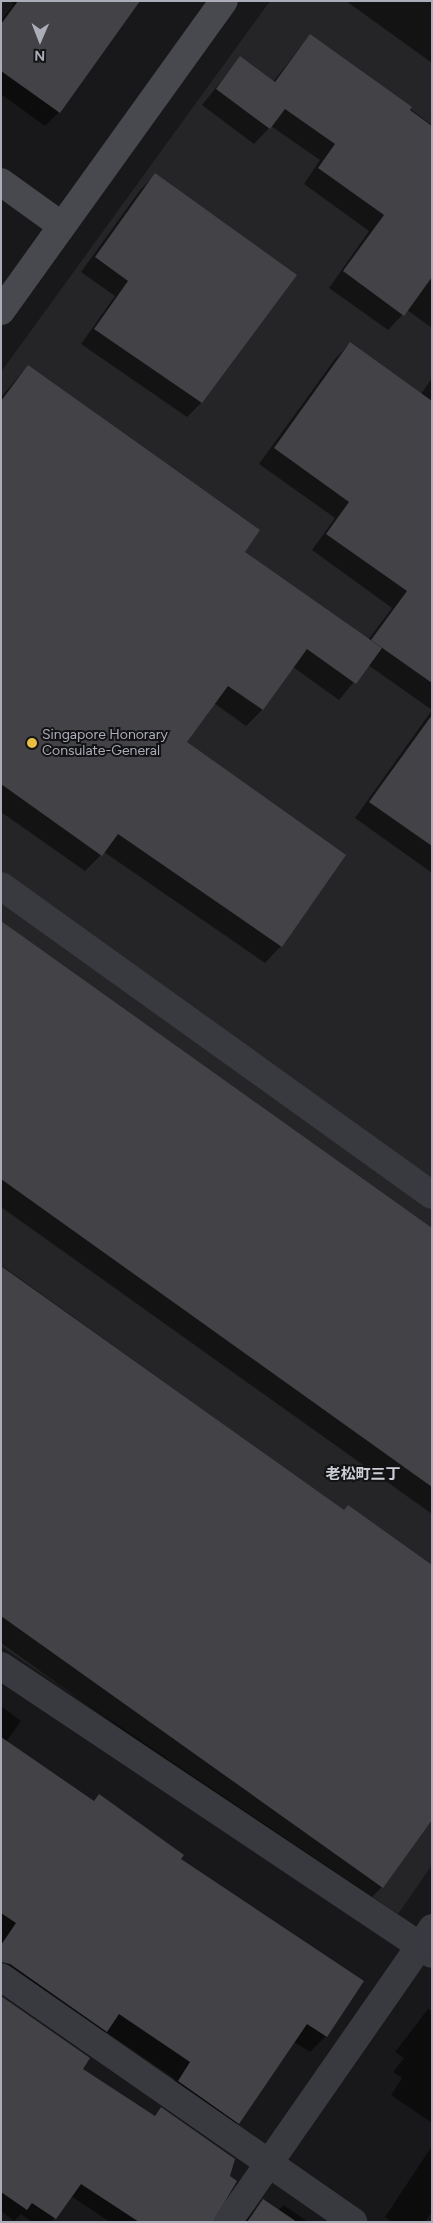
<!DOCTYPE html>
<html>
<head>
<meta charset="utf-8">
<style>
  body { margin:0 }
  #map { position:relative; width:433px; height:2223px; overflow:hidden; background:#18181a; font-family:Figtree,"Noto Sans JP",sans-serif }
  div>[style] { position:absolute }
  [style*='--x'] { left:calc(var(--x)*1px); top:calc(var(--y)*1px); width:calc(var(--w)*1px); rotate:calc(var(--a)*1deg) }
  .built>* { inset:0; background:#252427 }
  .shadow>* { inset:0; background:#0007 }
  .building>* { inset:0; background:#434347 }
  .street>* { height:28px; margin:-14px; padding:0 14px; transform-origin:14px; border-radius:14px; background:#393a3f }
  .secondary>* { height:28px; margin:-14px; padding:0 14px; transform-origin:14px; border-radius:14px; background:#48494f }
  .dots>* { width:14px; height:14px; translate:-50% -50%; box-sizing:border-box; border:2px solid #131315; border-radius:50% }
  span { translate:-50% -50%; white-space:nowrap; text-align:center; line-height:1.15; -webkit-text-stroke:4px #131315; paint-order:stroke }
  .poi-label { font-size:14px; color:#abaeb9 }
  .left { translate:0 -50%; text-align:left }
  .neighbourhood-label { font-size:15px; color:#ccced5; font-weight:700 }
  .frame { position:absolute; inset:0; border:2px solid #abaeb9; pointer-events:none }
  .north { position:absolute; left:15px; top:15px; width:50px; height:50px; -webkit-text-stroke:4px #131315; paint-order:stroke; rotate:181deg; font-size:14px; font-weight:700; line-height:20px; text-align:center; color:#abaeb9 }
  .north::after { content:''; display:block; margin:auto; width:18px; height:22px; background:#abaeb9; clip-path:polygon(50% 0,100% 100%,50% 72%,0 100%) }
</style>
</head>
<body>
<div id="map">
  <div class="built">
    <i style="clip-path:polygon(270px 1px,432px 1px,432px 1865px,398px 1914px,1px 1646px,1px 372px)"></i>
  </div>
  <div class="shadow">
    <i style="clip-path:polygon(10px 1px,139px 1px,59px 112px,45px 126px,1px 94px,1px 21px,14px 4px)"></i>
    <i style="clip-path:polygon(346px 1px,432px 1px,432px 63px)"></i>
    <i style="clip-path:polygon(310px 35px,432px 125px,432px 328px,407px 310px,388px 330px,329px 288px,369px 231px,304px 184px,320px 160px,271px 126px,254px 144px,202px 105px,240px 58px,273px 82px)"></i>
    <i style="clip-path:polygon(155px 175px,296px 275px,201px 403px,187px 417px,81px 344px,115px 296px,81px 272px,141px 189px)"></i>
    <i style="clip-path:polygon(350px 343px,421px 394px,432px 378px,432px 710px,368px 665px,339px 700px,293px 667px,262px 710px,246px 726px,214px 703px,185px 742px,344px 855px,281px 946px,265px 963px,104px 852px,85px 871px,1px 812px,1px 397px,28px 366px,243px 552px,368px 640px,392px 608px,312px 550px,335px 518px,259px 464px,335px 359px)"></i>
    <i style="clip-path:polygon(432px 710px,432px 873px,355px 818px)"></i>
    <i style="clip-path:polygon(1px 923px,432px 1230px,432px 1514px,1px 1207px)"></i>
    <i style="clip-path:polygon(1px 1265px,344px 1511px,432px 1818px,382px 1887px,365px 1904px,1px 1643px)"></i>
    <i style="clip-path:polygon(1px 1706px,21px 1721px,6px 1742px,93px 1802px,99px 1796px,180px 1859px,326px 2036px,310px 2052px,294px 2042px,238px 2123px,222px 2139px,163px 2098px,175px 2079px,106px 2032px,90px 2048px,1px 1966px)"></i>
    <i style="clip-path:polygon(1px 1997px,82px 2069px,153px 2117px,161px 2109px,212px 2222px,110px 2222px,71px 2196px,51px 2222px,32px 2222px,21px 2214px,14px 2221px,1px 2211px)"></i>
    <i style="clip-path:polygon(428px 2009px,432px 2011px,432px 2123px,391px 2095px,402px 2078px,393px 2072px,404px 2058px,395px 2052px)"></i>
    <i style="clip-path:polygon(432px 2146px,432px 2212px,425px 2222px,392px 2222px,385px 2217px)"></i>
    <i style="clip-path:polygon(263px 2200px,278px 2210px,284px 2205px,308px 2222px,244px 2222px)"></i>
  </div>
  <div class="building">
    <i style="clip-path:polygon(18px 1px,140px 1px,60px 113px,1px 71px,1px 24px)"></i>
    <i style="clip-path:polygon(310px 34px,412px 107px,410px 110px,432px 126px,432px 277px,404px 316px,343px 271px,384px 215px,318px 168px,335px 144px,285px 109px,270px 129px,216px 89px,240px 56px,275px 82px)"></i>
    <i style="clip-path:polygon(155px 173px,297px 275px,202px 403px,94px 329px,128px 281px,95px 257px)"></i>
    <i style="clip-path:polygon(350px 342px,432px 401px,432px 683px,371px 640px,407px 591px,326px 534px,349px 502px,274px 448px)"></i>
    <i style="clip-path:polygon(28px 365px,260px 530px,245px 552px,382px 648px,356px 684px,307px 649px,263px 710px,228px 686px,187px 742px,346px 855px,282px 947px,118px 834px,102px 856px,1px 784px,1px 401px)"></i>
    <i style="clip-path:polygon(432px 715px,432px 846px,369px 802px)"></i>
    <i style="clip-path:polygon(1px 921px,432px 1228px,432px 1487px,1px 1179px)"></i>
    <i style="clip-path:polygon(1px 1266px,344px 1510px,348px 1505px,432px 1565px,432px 1820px,383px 1888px,1px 1616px)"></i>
    <i style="clip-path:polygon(1px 1737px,94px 1801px,99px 1794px,184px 1855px,181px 1859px,364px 1981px,327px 2037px,307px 2024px,239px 2124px,178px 2081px,190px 2062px,119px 2014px,107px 2032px,10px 1964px,1px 1962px,1px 1945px,16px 1923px,1px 1913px)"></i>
    <i style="clip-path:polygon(1px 1996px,90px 2058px,83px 2069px,155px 2116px,161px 2107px,235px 2159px,230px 2176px,237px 2181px,213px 2222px,139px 2222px,81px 2184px,56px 2219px,32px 2203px,27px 2210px,1px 2192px)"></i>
    <i style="clip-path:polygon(263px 2199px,297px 2222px,247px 2222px)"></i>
  </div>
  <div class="street">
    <i style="--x:1;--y:886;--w:530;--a:35.64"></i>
    <i style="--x:1;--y:1666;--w:518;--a:33.75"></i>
    <i style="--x:1;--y:1977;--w:429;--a:34.8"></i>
    <i style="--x:228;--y:2222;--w:358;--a:-55.2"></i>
  </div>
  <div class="secondary">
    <i style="--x:1;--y:182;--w:75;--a:35.8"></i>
    <i style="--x:1;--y:311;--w:382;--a:-54.3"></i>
  </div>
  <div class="dots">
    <i style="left:32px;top:743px;background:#e8bf43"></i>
  </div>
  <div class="poi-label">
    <span class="left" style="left:42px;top:743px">Singapore Honorary<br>Consulate-General</span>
  </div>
  <div class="neighbourhood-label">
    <span style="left:363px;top:1475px">老松町三丁</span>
  </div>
  <div class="frame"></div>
  <div class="north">N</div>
</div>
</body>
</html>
